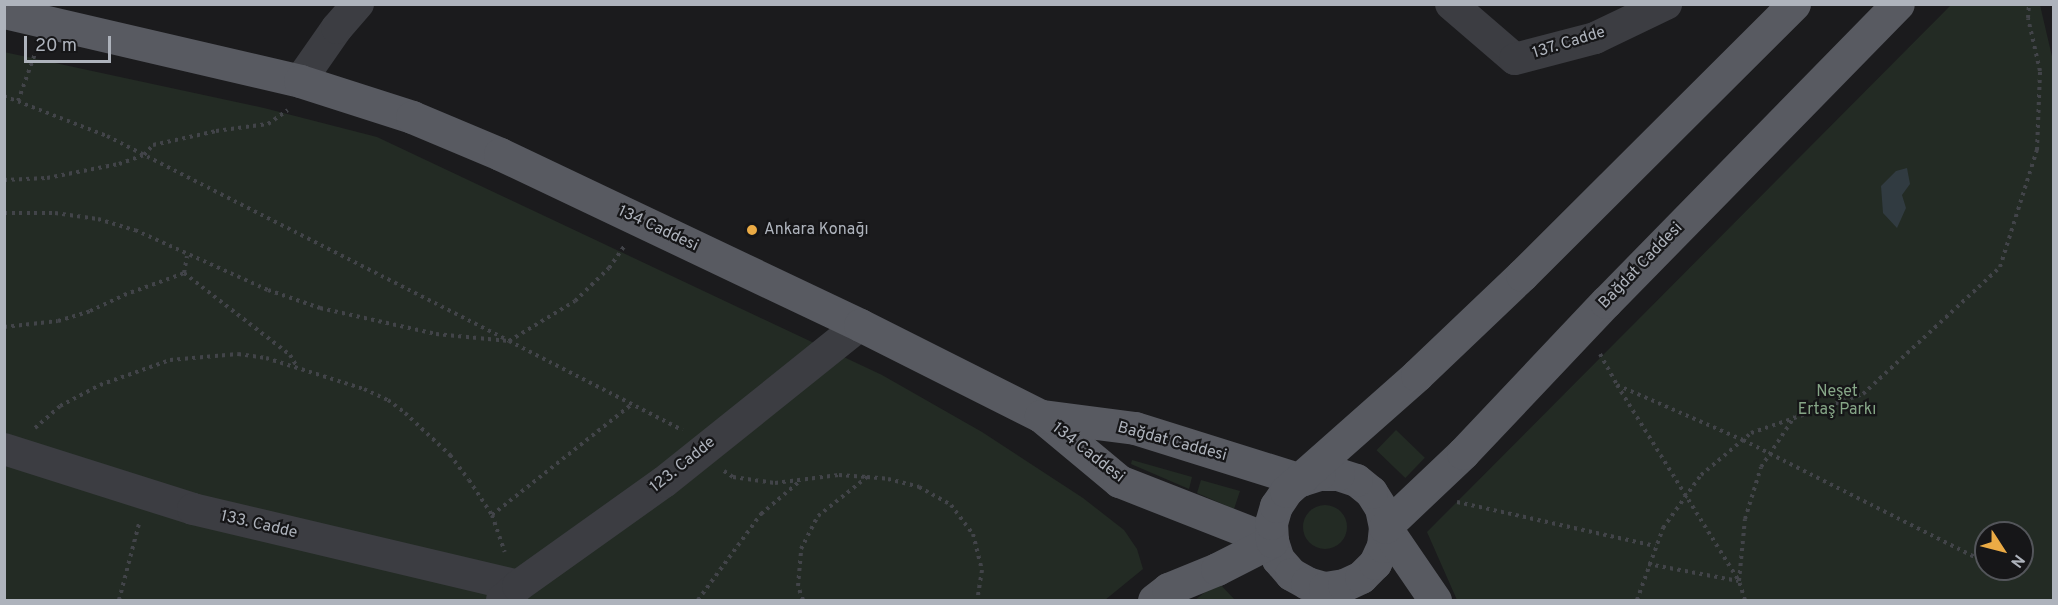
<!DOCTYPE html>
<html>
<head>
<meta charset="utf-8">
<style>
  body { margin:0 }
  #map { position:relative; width:2058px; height:605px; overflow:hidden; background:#1b1b1d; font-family:Overpass,sans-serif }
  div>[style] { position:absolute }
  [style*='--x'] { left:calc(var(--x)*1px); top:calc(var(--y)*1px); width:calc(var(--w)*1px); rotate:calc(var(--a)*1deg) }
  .green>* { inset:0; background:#232b24; transform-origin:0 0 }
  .round { border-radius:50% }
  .water>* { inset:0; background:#313b41 }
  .path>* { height:4px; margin-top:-2px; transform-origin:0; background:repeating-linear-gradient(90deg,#424449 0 3px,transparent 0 7.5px) }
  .minor>* { height:32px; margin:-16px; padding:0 16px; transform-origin:16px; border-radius:16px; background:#3c3d42 }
  .major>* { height:33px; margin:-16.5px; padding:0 16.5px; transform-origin:16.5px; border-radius:16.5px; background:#585a61 }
  .dots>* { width:16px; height:16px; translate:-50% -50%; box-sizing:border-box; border:3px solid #161618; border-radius:50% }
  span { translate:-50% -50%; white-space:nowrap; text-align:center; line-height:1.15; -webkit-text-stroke:4.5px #161618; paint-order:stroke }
  .street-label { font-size:16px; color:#aeb3bc }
  .poi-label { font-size:16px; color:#aeb3bc }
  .left { translate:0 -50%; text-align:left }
  .park-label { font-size:16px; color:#86a687 }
  .frame { position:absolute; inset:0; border:6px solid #aeb3bc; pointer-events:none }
  .north { position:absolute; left:1974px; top:521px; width:60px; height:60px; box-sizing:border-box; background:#161618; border:2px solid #53555a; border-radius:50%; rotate:126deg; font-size:16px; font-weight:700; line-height:24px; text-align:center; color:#aeb3bc }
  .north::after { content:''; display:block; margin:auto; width:21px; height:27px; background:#ebab45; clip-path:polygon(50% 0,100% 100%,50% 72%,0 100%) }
  .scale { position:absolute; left:24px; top:36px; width:87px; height:27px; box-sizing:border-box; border:3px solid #aeb3bc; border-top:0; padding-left:8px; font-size:18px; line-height:21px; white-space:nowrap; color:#aeb3bc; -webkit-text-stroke:4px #161618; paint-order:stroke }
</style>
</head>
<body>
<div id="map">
  <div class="green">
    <i style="clip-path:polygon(evenodd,1951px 5px,2040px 5px,2054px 65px,2053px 600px,1457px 600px,1427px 532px,1951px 5px,1986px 533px,2022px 533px,2022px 569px,1986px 569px,1986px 533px)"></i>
    <i style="clip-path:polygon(4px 52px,264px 108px,377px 137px,882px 375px,982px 432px,1083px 498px,1124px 530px,1137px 549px,1143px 569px,1105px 600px,5px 600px)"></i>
    <i style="left:1396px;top:430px;width:40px;height:28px;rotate:44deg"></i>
    <i style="clip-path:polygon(1132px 460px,1192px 477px,1189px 489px,1131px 464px)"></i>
    <i style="clip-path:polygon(1201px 480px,1240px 491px,1234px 509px,1197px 493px)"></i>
    <i class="round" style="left:1303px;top:505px;width:44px;height:44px"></i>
    <i style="clip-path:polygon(1218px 582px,1235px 600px,1195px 600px)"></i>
  </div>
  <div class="water">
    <i style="clip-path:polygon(1907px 168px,1910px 184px,1902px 195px,1906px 208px,1897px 228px,1883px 213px,1881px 186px,1896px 171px)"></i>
  </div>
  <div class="path">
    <i style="--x:4;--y:96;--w:110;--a:21.2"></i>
    <i style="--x:107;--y:136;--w:451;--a:27"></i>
    <i style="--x:509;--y:341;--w:77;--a:-31.2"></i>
    <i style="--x:575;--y:301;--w:47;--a:-44.1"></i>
    <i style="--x:609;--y:268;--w:28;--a:-55"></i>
    <i style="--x:18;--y:101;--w:53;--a:-70.2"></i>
    <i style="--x:4;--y:180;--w:43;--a:-2.7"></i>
    <i style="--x:47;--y:178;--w:73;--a:-11"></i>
    <i style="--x:119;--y:164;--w:27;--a:-20"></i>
    <i style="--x:144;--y:155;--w:13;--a:-48"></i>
    <i style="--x:153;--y:145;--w:65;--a:-12.5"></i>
    <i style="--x:216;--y:131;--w:52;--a:-7.7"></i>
    <i style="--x:268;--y:124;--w:24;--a:-35"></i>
    <i style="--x:4;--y:213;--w:51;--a:0"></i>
    <i style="--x:55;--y:213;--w:43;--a:7.9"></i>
    <i style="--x:98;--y:219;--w:39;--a:17"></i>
    <i style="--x:135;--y:230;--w:146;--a:24.3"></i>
    <i style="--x:268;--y:290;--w:55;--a:19.1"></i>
    <i style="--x:320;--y:308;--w:119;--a:12.6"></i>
    <i style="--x:436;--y:334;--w:73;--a:5.5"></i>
    <i style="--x:509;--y:341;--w:195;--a:27.2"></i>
    <i style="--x:184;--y:273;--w:134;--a:37.7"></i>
    <i style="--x:290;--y:355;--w:12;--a:59"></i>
    <i style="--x:4;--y:327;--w:54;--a:-6.3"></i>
    <i style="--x:58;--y:321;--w:34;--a:-17"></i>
    <i style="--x:90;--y:311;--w:38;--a:-25"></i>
    <i style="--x:124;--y:295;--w:64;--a:-20.1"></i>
    <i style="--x:184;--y:273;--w:17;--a:-80"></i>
    <i style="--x:1600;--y:354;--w:35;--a:61"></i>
    <i style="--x:1617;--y:385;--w:137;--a:23.6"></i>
    <i style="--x:1743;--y:440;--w:272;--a:26.8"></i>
    <i style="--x:1617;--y:385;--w:231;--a:58.1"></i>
    <i style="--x:35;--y:428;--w:33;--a:-41"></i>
    <i style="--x:60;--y:406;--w:45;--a:-27.7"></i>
    <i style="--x:100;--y:385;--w:74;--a:-19.7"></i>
    <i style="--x:170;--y:360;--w:68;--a:-5"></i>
    <i style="--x:238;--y:354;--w:28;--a:8"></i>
    <i style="--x:266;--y:358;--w:103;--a:17.6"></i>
    <i style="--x:364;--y:389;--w:26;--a:25"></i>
    <i style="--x:388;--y:400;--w:21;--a:37"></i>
    <i style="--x:405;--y:413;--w:62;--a:43"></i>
    <i style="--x:450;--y:455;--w:31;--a:53"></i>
    <i style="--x:469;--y:480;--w:42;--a:56.7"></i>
    <i style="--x:492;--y:515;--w:39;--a:71"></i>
    <i style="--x:724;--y:471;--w:11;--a:34"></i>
    <i style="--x:733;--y:477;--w:42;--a:8.1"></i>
    <i style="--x:775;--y:483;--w:64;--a:-7.1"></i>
    <i style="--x:839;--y:475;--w:28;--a:4"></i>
    <i style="--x:1457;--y:502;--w:203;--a:12.5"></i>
    <i style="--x:492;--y:515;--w:179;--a:-38.4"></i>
    <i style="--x:1648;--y:564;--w:92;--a:10.7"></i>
    <i style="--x:1998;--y:569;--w:5;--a:22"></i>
    <i style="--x:119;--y:600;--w:79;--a:-75.3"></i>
    <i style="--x:698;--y:600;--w:107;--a:-53.8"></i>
    <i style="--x:761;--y:514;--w:51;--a:-40.2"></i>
    <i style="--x:803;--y:600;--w:15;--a:-110"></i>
    <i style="--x:798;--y:586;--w:37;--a:-85"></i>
    <i style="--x:801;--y:549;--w:37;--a:-63"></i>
    <i style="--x:818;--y:516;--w:63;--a:-38.5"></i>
    <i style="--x:867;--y:477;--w:21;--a:5"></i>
    <i style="--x:888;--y:479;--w:32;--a:14"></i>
    <i style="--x:919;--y:487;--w:37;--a:29"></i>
    <i style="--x:951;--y:505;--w:36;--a:53"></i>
    <i style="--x:973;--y:534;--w:37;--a:76"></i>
    <i style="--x:982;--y:570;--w:30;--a:99"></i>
    <i style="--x:1637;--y:600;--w:77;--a:-70.1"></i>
    <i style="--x:1663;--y:528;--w:65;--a:-54.4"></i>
    <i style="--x:1701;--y:475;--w:65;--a:-40"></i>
    <i style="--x:1751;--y:433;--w:119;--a:-19.2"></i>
    <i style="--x:1863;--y:394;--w:187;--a:-42.8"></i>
    <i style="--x:2000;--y:267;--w:123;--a:-72.5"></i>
    <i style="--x:2037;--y:150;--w:79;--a:-87.8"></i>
    <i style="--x:2040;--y:71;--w:54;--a:-102.8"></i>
    <i style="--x:2028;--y:18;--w:14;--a:-86"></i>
    <i style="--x:1745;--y:600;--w:20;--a:-108"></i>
    <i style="--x:1739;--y:581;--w:62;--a:-84.5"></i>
    <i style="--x:1745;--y:519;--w:54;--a:-72.9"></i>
    <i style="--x:1761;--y:467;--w:61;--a:-56.3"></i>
  </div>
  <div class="minor">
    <i style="--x:1451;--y:4;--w:84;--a:40.7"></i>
    <i style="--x:1515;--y:59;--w:83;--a:-14.7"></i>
    <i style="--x:1595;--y:38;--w:79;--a:-25.6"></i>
    <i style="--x:300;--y:81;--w:65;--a:-55.1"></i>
    <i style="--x:337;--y:28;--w:32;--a:-49"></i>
    <i style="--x:4;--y:449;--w:198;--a:17.6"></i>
    <i style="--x:193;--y:509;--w:334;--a:13.3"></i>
    <i style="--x:502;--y:600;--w:21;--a:-41"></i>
    <i style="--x:518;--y:586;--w:179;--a:-35.5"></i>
    <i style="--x:664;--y:482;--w:251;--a:-38.7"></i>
  </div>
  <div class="major">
    <i style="--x:4;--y:12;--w:304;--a:13.1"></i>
    <i style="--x:300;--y:81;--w:118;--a:17.8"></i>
    <i style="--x:412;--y:117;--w:95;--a:22.8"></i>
    <i style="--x:500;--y:154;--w:399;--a:25.4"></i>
    <i style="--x:860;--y:325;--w:203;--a:26.7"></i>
    <i style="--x:1041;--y:416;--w:102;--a:39.8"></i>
    <i style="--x:1119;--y:481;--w:164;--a:21.4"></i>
    <i style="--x:1272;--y:541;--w:19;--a:72"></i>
    <i style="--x:1278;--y:559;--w:20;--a:49"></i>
    <i style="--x:1291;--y:574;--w:18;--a:29"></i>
    <i style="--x:1307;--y:583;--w:19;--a:16"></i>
    <i style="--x:1325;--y:588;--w:19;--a:-9"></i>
    <i style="--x:1344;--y:585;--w:19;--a:-25"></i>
    <i style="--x:1361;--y:577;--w:20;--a:-45"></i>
    <i style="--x:1375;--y:563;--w:19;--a:-65"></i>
    <i style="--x:1383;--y:546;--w:19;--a:-84"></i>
    <i style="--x:1385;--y:527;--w:19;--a:-102"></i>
    <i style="--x:1381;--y:508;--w:19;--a:-122"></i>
    <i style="--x:1371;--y:492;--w:19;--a:-141"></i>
    <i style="--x:1356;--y:480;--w:19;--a:-162"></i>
    <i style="--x:1338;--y:474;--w:19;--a:180"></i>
    <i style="--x:1319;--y:474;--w:19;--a:162"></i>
    <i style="--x:1301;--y:480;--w:174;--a:-162.6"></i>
    <i style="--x:1135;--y:428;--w:95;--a:-172.7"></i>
    <i style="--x:1154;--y:600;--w:18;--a:-38"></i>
    <i style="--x:1168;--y:589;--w:53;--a:-22.2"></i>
    <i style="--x:1217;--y:569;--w:62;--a:-27"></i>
    <i style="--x:1272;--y:541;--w:18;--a:-93"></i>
    <i style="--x:1271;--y:523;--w:18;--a:-74"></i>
    <i style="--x:1276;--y:506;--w:18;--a:-56"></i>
    <i style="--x:1286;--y:491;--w:175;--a:-41.5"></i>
    <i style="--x:1417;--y:375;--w:145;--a:-43.6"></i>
    <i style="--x:1522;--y:275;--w:384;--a:-44.9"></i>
    <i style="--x:1435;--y:600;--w:88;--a:-124.4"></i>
    <i style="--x:1385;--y:527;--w:108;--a:-43.5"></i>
    <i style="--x:1463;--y:453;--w:208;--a:-46.6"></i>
    <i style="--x:1606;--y:302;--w:417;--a:-45.6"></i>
  </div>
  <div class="dots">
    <i style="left:752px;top:230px;background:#ebab45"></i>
  </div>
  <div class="street-label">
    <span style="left:1569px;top:43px;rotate:-17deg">137. Cadde</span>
    <span style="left:658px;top:229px;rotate:25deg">134 Caddesi</span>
    <span style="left:1641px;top:266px;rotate:-46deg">Bağdat Caddesi</span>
    <span style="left:1172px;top:442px;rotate:15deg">Bağdat Caddesi</span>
    <span style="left:1088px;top:453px;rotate:38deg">134 Caddesi</span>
    <span style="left:683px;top:465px;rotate:-39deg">123. Cadde</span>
    <span style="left:259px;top:525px;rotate:13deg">133. Cadde</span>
  </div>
  <div class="poi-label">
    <span class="left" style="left:764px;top:230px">Ankara Konağı</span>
  </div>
  <div class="park-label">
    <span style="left:1837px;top:401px">Neşet<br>Ertaş Parkı</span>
  </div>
  <div class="frame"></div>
  <div class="north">N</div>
  <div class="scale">20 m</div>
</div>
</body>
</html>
